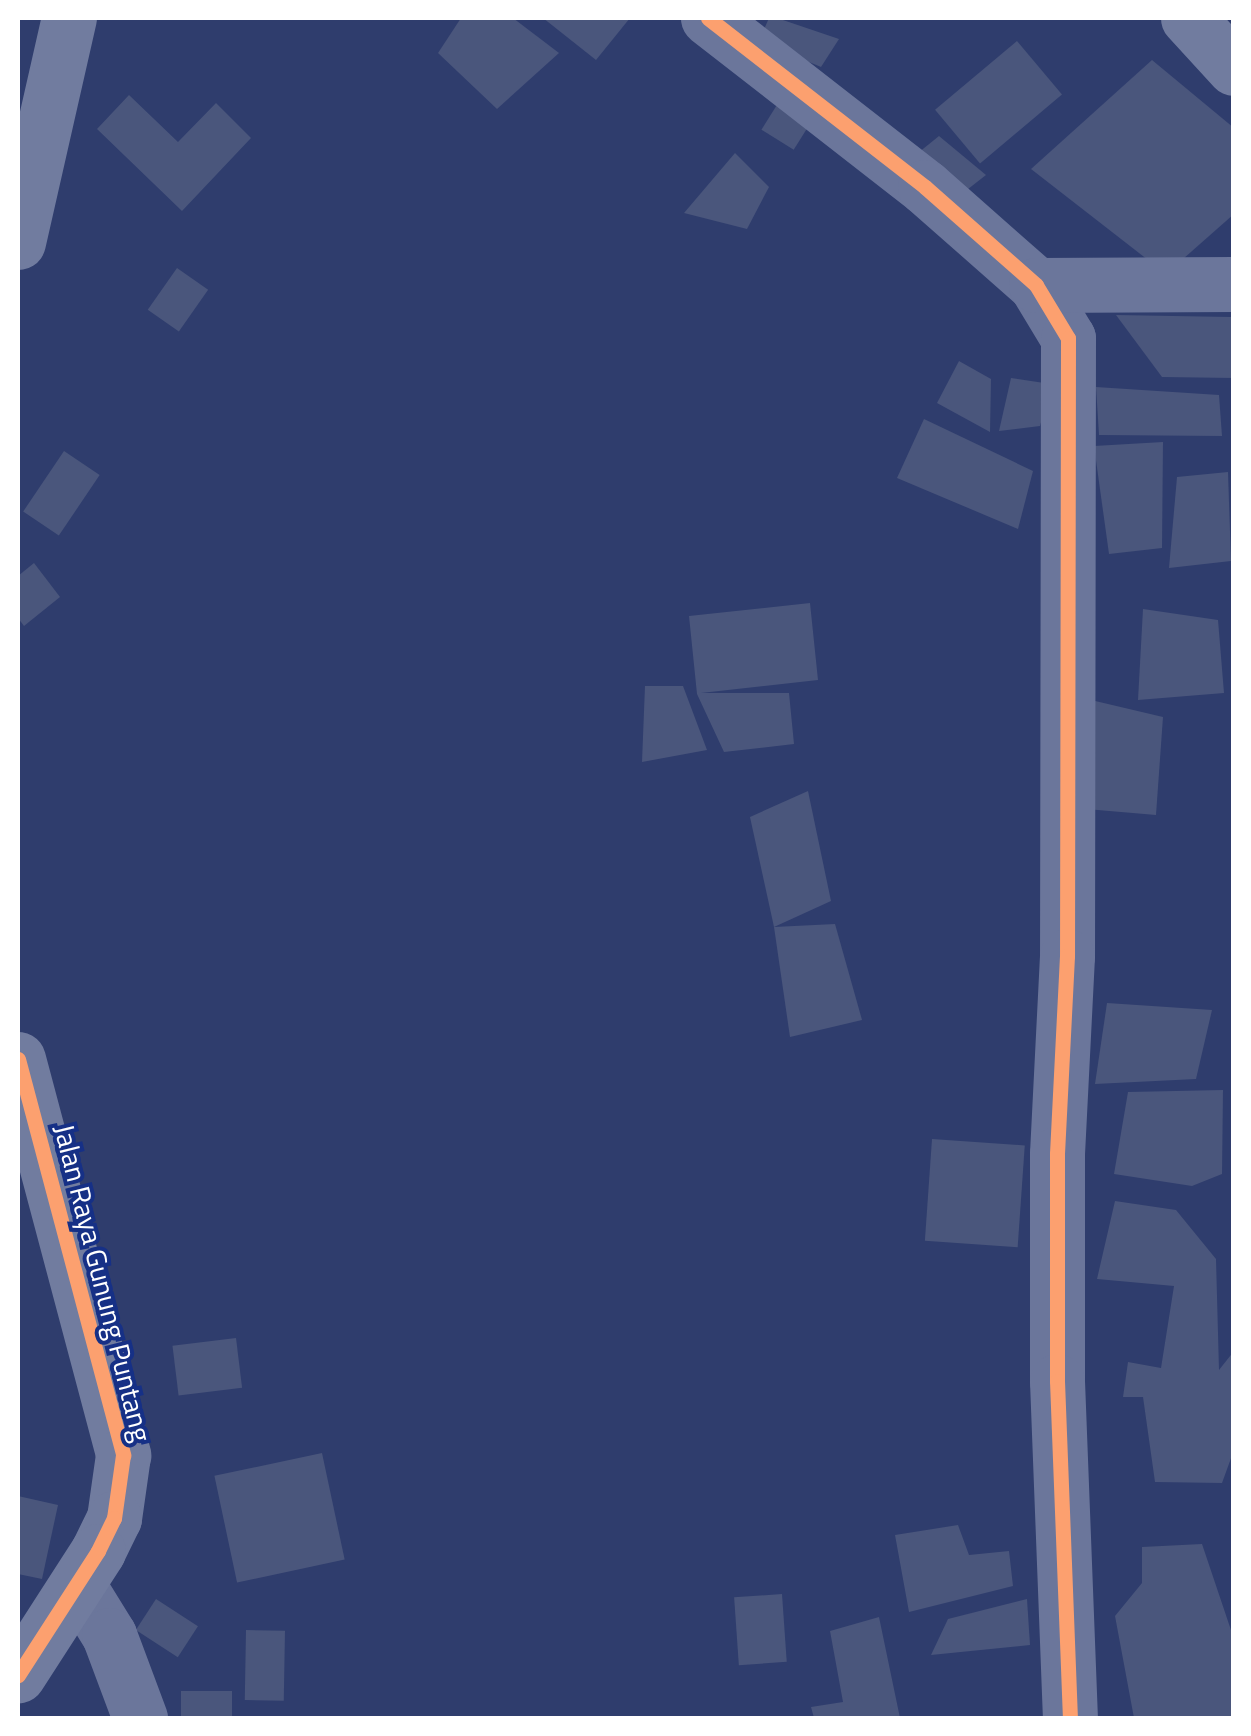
<!DOCTYPE html>
<html>
<head>
<meta charset="utf-8">
<style>
  body { margin:0 }
  #map { position:relative; width:1251px; height:1736px; overflow:hidden; background:#2f3d6d; font-family:"Titillium Web",sans-serif }
  div>[style] { position:absolute }
  [style*='--x'] { left:calc(var(--x)*1px); top:calc(var(--y)*1px); width:calc(var(--w)*1px); rotate:calc(var(--a)*1deg) }
  .building>* { inset:0; background:#4a567c; transform-origin:0 0 }
  .street>* { height:55px; margin:-27.5px; padding:0 27.5px; transform-origin:27.5px; border-radius:27.5px; background:#6b769b }
  .secondary>* { height:55px; margin:-27.5px; padding:0 27.5px; transform-origin:27.5px; border-radius:27.5px; background:#717c9f }
  .cycleway>* { height:15px; margin:-7.5px; padding:0 7.5px; transform-origin:7.5px; border-radius:7.5px; background:#fca06f }
  span { translate:-50% -50%; white-space:nowrap; text-align:center; line-height:1.15; -webkit-text-stroke:8px #163086; paint-order:stroke }
  .street-label { font-size:28px; color:#fff }
  .frame { position:absolute; inset:0; border:20px solid #fff; pointer-events:none }
</style>
</head>
<body>
<div id="map">
  <div class="building">
    <i style="clip-path:polygon(461px 18px,513px 18px,559px 53px,497px 109px,438px 53px)"></i>
    <i style="clip-path:polygon(543px 18px,630px 18px,596px 60px)"></i>
    <i style="clip-path:polygon(769px 18px,777px 18px,839px 39px,821px 67px,759px 41px)"></i>
    <i style="left:1017px;top:41px;width:70px;height:107px;rotate:50deg"></i>
    <i style="clip-path:polygon(1152px 60px,1234px 128px,1234px 214px,1166px 274px,1031px 169px)"></i>
    <i style="clip-path:polygon(129px 95px,178px 142px,216px 103px,251px 138px,182px 211px,97px 129px)"></i>
    <i style="left:780px;top:100px;width:38px;height:35px;rotate:32deg"></i>
    <i style="clip-path:polygon(939px 136px,986px 175px,963px 193px,913px 157px)"></i>
    <i style="clip-path:polygon(735px 153px,769px 187px,747px 229px,684px 213px)"></i>
    <i style="left:177px;top:268px;width:38px;height:51px;rotate:35deg"></i>
    <i style="clip-path:polygon(1116px 315px,1231px 317px,1234px 378px,1162px 377px)"></i>
    <i style="clip-path:polygon(959px 361px,991px 379px,990px 432px,937px 403px)"></i>
    <i style="clip-path:polygon(1011px 378px,1051px 384px,1040px 426px,999px 431px)"></i>
    <i style="clip-path:polygon(1096px 387px,1219px 395px,1222px 436px,1099px 435px)"></i>
    <i style="clip-path:polygon(924px 419px,1033px 471px,1018px 529px,897px 478px)"></i>
    <i style="clip-path:polygon(1163px 442px,1162px 548px,1109px 554px,1094px 446px)"></i>
    <i style="left:64px;top:451px;width:43px;height:73px;rotate:34deg"></i>
    <i style="clip-path:polygon(1228px 472px,1231px 561px,1169px 568px,1177px 477px)"></i>
    <i style="clip-path:polygon(34px 563px,60px 597px,24px 626px,18px 618px,18px 576px)"></i>
    <i style="clip-path:polygon(810px 603px,818px 680px,701px 693px,789px 693px,794px 744px,724px 752px,697px 694px,689px 616px)"></i>
    <i style="clip-path:polygon(1143px 609px,1218px 620px,1224px 693px,1138px 700px)"></i>
    <i style="clip-path:polygon(645px 686px,683px 686px,707px 750px,642px 762px)"></i>
    <i style="clip-path:polygon(1091px 700px,1163px 717px,1156px 815px,1086px 809px)"></i>
    <i style="clip-path:polygon(808px 791px,831px 901px,774px 927px,750px 817px)"></i>
    <i style="clip-path:polygon(835px 924px,862px 1020px,790px 1037px,774px 927px)"></i>
    <i style="clip-path:polygon(1107px 1003px,1212px 1010px,1196px 1079px,1095px 1084px)"></i>
    <i style="clip-path:polygon(1223px 1090px,1222px 1174px,1192px 1186px,1114px 1174px,1128px 1092px)"></i>
    <i style="left:932px;top:1139px;width:93px;height:102px;rotate:4deg"></i>
    <i style="clip-path:polygon(1115px 1201px,1176px 1210px,1216px 1259px,1219px 1370px,1234px 1351px,1234px 1450px,1222px 1483px,1155px 1482px,1143px 1397px,1123px 1397px,1128px 1362px,1161px 1368px,1174px 1286px,1097px 1279px)"></i>
    <i style="left:236px;top:1338px;width:50px;height:64px;rotate:83deg"></i>
    <i style="left:322px;top:1453px;width:109px;height:110px;rotate:78deg"></i>
    <i style="clip-path:polygon(18px 1496px,58px 1505px,42px 1579px,18px 1574px)"></i>
    <i style="clip-path:polygon(958px 1525px,969px 1555px,1009px 1551px,1013px 1586px,909px 1612px,895px 1535px)"></i>
    <i style="clip-path:polygon(1202px 1544px,1234px 1639px,1234px 1718px,1134px 1718px,1115px 1616px,1142px 1583px,1142px 1547px)"></i>
    <i style="left:782px;top:1594px;width:68px;height:48px;rotate:86deg"></i>
    <i style="left:156px;top:1599px;width:50px;height:37px;rotate:33deg"></i>
    <i style="clip-path:polygon(1027px 1599px,1030px 1645px,931px 1655px,948px 1619px)"></i>
    <i style="clip-path:polygon(879px 1617px,900px 1718px,814px 1718px,811px 1707px,843px 1702px,830px 1631px)"></i>
    <i style="left:246px;top:1630px;width:39px;height:70px;rotate:1deg"></i>
    <i style="left:181px;top:1691px;width:51px;height:27px"></i>
  </div>
  <div class="street">
    <i style="--x:708;--y:18;--w:275;--a:37.9"></i>
    <i style="--x:925;--y:187;--w:148;--a:41.4"></i>
    <i style="--x:1036;--y:285;--w:62;--a:58.9"></i>
    <i style="--x:1068;--y:338;--w:618;--a:90.09"></i>
    <i style="--x:1067;--y:956;--w:198;--a:92.9"></i>
    <i style="--x:1057;--y:1154;--w:227;--a:90"></i>
    <i style="--x:1057;--y:1381;--w:337;--a:87.8"></i>
    <i style="--x:1036;--y:285;--w:198;--a:-0.3"></i>
    <i style="--x:78;--y:1585;--w:59;--a:58.2"></i>
    <i style="--x:109;--y:1635;--w:89;--a:69.5"></i>
  </div>
  <div class="secondary">
    <i style="--x:1188;--y:18;--w:68;--a:47.4"></i>
    <i style="--x:18;--y:242;--w:230;--a:-77.2"></i>
    <i style="--x:18;--y:1059;--w:410;--a:75.1"></i>
    <i style="--x:123;--y:1455;--w:64;--a:98.1"></i>
    <i style="--x:114;--y:1518;--w:37;--a:116"></i>
    <i style="--x:98;--y:1551;--w:148;--a:122.8"></i>
  </div>
  <div class="cycleway">
    <i style="--x:708;--y:18;--w:275;--a:37.9"></i>
    <i style="--x:925;--y:187;--w:148;--a:41.4"></i>
    <i style="--x:1036;--y:285;--w:62;--a:58.9"></i>
    <i style="--x:1068;--y:338;--w:618;--a:90.09"></i>
    <i style="--x:1067;--y:956;--w:198;--a:92.9"></i>
    <i style="--x:1057;--y:1154;--w:227;--a:90"></i>
    <i style="--x:1057;--y:1381;--w:337;--a:87.8"></i>
    <i style="--x:18;--y:1059;--w:410;--a:75.1"></i>
    <i style="--x:123;--y:1455;--w:64;--a:98.1"></i>
    <i style="--x:114;--y:1518;--w:37;--a:116"></i>
    <i style="--x:98;--y:1551;--w:148;--a:122.8"></i>
  </div>
  <div class="street-label">
    <span style="left:103px;top:1283px;rotate:76deg">Jalan Raya Gunung Puntang</span>
  </div>
  <div class="frame"></div>
</div>
</body>
</html>
